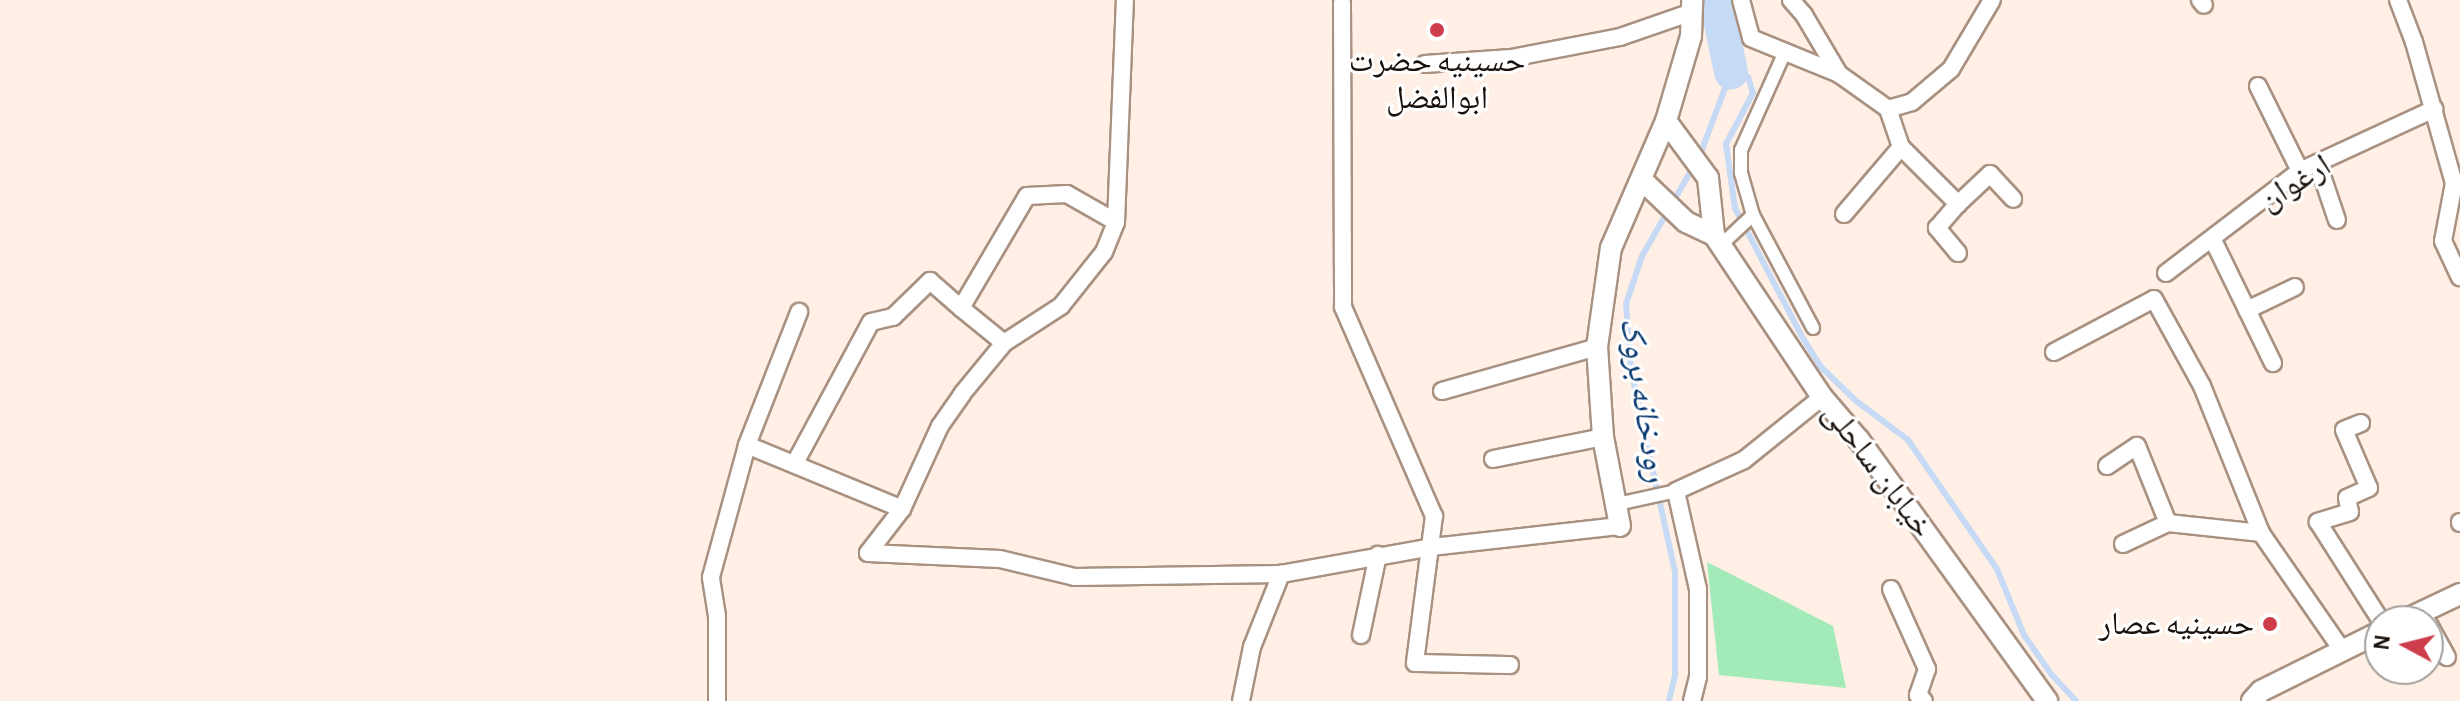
<!DOCTYPE html>
<html>
<head>
<meta charset="utf-8">
<style>
  body { margin:0 }
  #map { position:relative; width:2460px; height:701px; overflow:hidden; background:#ffefe5; font-family:"Alegreya Sans","Noto Naskh Arabic",sans-serif }
  div>[style] { position:absolute }
  [style*='--x'] { left:calc(var(--x)*1px); top:calc(var(--y)*1px); width:calc(var(--w)*1px); rotate:calc(var(--a)*1deg) }
  .green>* { inset:0; background:#a2eab7 }
  .stream>* { height:6px; margin:-3px; padding:0 3px; transform-origin:3px; border-radius:3px; background:#c6daf5 }
  .river>* { height:34px; margin:-17px; padding:0 17px; transform-origin:17px; border-radius:17px; background:#c6daf5 }
  .roads { filter:drop-shadow(2px 0 #a89180) drop-shadow(-2px 0 #a89180) drop-shadow(0 2px #a89180) drop-shadow(0 -2px #a89180) }
  .pedestrian>* { height:12px; margin:-6px; padding:0 6px; transform-origin:6px; border-radius:6px; background:#fff }
  .minor>* { height:16px; margin:-8px; padding:0 8px; transform-origin:8px; border-radius:8px; background:#fff }
  .tertiary>* { height:20px; margin:-10px; padding:0 10px; transform-origin:10px; border-radius:10px; background:#fff }
  .dots>* { width:22px; height:22px; translate:-50% -50%; box-sizing:border-box; border:4px solid #fff; border-radius:50% }
  span { translate:-50% -50%; white-space:nowrap; text-align:center; line-height:1.15; -webkit-text-stroke:6px #fff; paint-order:stroke }
  .poi-label { font-size:32px; color:#19100a }
  .right { translate:-100% -50%; text-align:right }
  .street-label { font-size:32px; color:#19100a }
  .water-label { font-size:34px; color:#083871; font-style:italic }
  .north { position:absolute; left:2364px; top:605px; width:80px; height:80px; box-sizing:border-box; background:#fff; border:2px solid #a39f9d; border-radius:50%; rotate:277deg; font-size:22px; font-weight:700; line-height:32px; text-align:center; color:#19100a }
  .north::after { content:''; display:block; margin:auto; width:28px; height:36px; background:#ce3d4c; clip-path:polygon(50% 0,100% 100%,50% 72%,0 100%) }
</style>
</head>
<body>
<div id="map">
  <div class="green">
    <i style="clip-path:polygon(1707px 562px,1833px 626px,1846px 688px,1719px 675px)"></i>
  </div>
  <div class="stream">
    <i style="--x:1669;--y:701;--w:28;--a:-77"></i>
    <i style="--x:1675;--y:674;--w:102;--a:-90"></i>
    <i style="--x:1675;--y:572;--w:207;--a:-102.3"></i>
    <i style="--x:1631;--y:370;--w:66;--a:-94.3"></i>
    <i style="--x:1626;--y:304;--w:51;--a:-71.6"></i>
    <i style="--x:1642;--y:256;--w:116;--a:-60.1"></i>
    <i style="--x:1700;--y:155;--w:89;--a:-69.5"></i>
    <i style="--x:1731;--y:72;--w:18;--a:16"></i>
    <i style="--x:1748;--y:77;--w:17;--a:73"></i>
    <i style="--x:1753;--y:93;--w:58;--a:117.9"></i>
    <i style="--x:1726;--y:144;--w:65;--a:82"></i>
    <i style="--x:1735;--y:208;--w:143;--a:62.5"></i>
    <i style="--x:1801;--y:335;--w:36;--a:58"></i>
    <i style="--x:1820;--y:366;--w:49;--a:44.2"></i>
    <i style="--x:1855;--y:400;--w:66;--a:37"></i>
    <i style="--x:1908;--y:440;--w:157;--a:55.4"></i>
    <i style="--x:1997;--y:569;--w:71;--a:67.8"></i>
    <i style="--x:2024;--y:635;--w:47;--a:55.3"></i>
    <i style="--x:2051;--y:674;--w:37;--a:47"></i>
  </div>
  <div class="river">
    <i style="--x:1716;--y:0;--w:74;--a:78.2"></i>
  </div>
  <div class="roads">
    <div class="pedestrian">
      <i style="--x:1784;--y:54;--w:105;--a:114.1"></i>
      <i style="--x:1741;--y:150;--w:23;--a:90"></i>
      <i style="--x:1741;--y:173;--w:44;--a:74.1"></i>
      <i style="--x:1753;--y:215;--w:128;--a:62"></i>
      <i style="--x:1721;--y:245;--w:44;--a:-43.2"></i>
      <i style="--x:1617;--y:504;--w:60;--a:-12.4"></i>
    </div>
    <div class="minor">
      <i style="--x:1741;--y:0;--w:39;--a:75"></i>
      <i style="--x:1751;--y:38;--w:95;--a:22.2"></i>
      <i style="--x:1839;--y:74;--w:60;--a:35.5"></i>
      <i style="--x:1888;--y:109;--w:25;--a:-16"></i>
      <i style="--x:1912;--y:102;--w:51;--a:-40.2"></i>
      <i style="--x:1951;--y:69;--w:80;--a:-59.3"></i>
      <i style="--x:1791;--y:0;--w:20;--a:49"></i>
      <i style="--x:1804;--y:15;--w:69;--a:59.3"></i>
      <i style="--x:2200;--y:0;--w:6;--a:51"></i>
      <i style="--x:2398;--y:0;--w:45;--a:69.1"></i>
      <i style="--x:2414;--y:42;--w:147;--a:74.2"></i>
      <i style="--x:2454;--y:183;--w:59;--a:100.7"></i>
      <i style="--x:2443;--y:241;--w:40;--a:65"></i>
      <i style="--x:1342;--y:3;--w:304;--a:89.8"></i>
      <i style="--x:1343;--y:307;--w:228;--a:66.5"></i>
      <i style="--x:1434;--y:516;--w:148;--a:97.4"></i>
      <i style="--x:1415;--y:663;--w:95;--a:1.2"></i>
      <i style="--x:1425;--y:64;--w:86;--a:-4"></i>
      <i style="--x:1511;--y:58;--w:111;--a:-10.9"></i>
      <i style="--x:1620;--y:37;--w:76;--a:-19.1"></i>
      <i style="--x:2258;--y:86;--w:95;--a:63.7"></i>
      <i style="--x:1901;--y:147;--w:81;--a:45"></i>
      <i style="--x:2318;--y:164;--w:59;--a:71.3"></i>
      <i style="--x:1844;--y:214;--w:88;--a:-49.6"></i>
      <i style="--x:1901;--y:147;--w:40;--a:-108.9"></i>
      <i style="--x:2213;--y:240;--w:137;--a:64"></i>
      <i style="--x:1958;--y:253;--w:33;--a:-130"></i>
      <i style="--x:1937;--y:228;--w:32;--a:-49"></i>
      <i style="--x:1958;--y:204;--w:44;--a:-43.2"></i>
      <i style="--x:1990;--y:174;--w:34;--a:47"></i>
      <i style="--x:2166;--y:273;--w:168;--a:-37.3"></i>
      <i style="--x:2300;--y:171;--w:148;--a:-24.8"></i>
      <i style="--x:2247;--y:310;--w:53;--a:-25.6"></i>
      <i style="--x:1004;--y:343;--w:55;--a:-140.9"></i>
      <i style="--x:961;--y:308;--w:130;--a:-59.5"></i>
      <i style="--x:1027;--y:196;--w:40;--a:-2.9"></i>
      <i style="--x:1067;--y:194;--w:56;--a:29.7"></i>
      <i style="--x:2054;--y:352;--w:113;--a:-27.9"></i>
      <i style="--x:2154;--y:299;--w:99;--a:61.1"></i>
      <i style="--x:2202;--y:386;--w:158;--a:68.1"></i>
      <i style="--x:2261;--y:533;--w:142;--a:55.3"></i>
      <i style="--x:1442;--y:391;--w:161;--a:-15.8"></i>
      <i style="--x:2361;--y:423;--w:18;--a:158"></i>
      <i style="--x:2344;--y:430;--w:63;--a:66.7"></i>
      <i style="--x:2369;--y:488;--w:24;--a:156"></i>
      <i style="--x:2347;--y:498;--w:14;--a:78"></i>
      <i style="--x:2350;--y:512;--w:34;--a:163"></i>
      <i style="--x:2318;--y:522;--w:117;--a:57.5"></i>
      <i style="--x:747;--y:445;--w:168;--a:22.4"></i>
      <i style="--x:1493;--y:459;--w:112;--a:-11.3"></i>
      <i style="--x:795;--y:463;--w:160;--a:-61.7"></i>
      <i style="--x:871;--y:322;--w:23;--a:-13"></i>
      <i style="--x:893;--y:317;--w:52;--a:-44.2"></i>
      <i style="--x:930;--y:281;--w:41;--a:41.1"></i>
      <i style="--x:2107;--y:466;--w:36;--a:-34"></i>
      <i style="--x:2137;--y:446;--w:83;--a:68.1"></i>
      <i style="--x:2460;--y:522;--w:1;--a:90"></i>
      <i style="--x:2123;--y:544;--w:50;--a:-25"></i>
      <i style="--x:2168;--y:523;--w:94;--a:6.1"></i>
      <i style="--x:868;--y:553;--w:132;--a:2.6"></i>
      <i style="--x:1000;--y:559;--w:77;--a:13.5"></i>
      <i style="--x:1075;--y:577;--w:206;--a:-0.8"></i>
      <i style="--x:1281;--y:574;--w:153;--a:-10.1"></i>
      <i style="--x:1432;--y:547;--w:189;--a:-6.4"></i>
      <i style="--x:868;--y:553;--w:56;--a:-52.3"></i>
      <i style="--x:902;--y:509;--w:91;--a:-65.4"></i>
      <i style="--x:940;--y:426;--w:39;--a:-55"></i>
      <i style="--x:962;--y:394;--w:66;--a:-50.5"></i>
      <i style="--x:1004;--y:343;--w:68;--a:-33"></i>
      <i style="--x:1061;--y:306;--w:69;--a:-51.5"></i>
      <i style="--x:1104;--y:252;--w:32;--a:-68"></i>
      <i style="--x:1116;--y:222;--w:222;--a:-87.7"></i>
      <i style="--x:1891;--y:589;--w:88;--a:65.8"></i>
      <i style="--x:1927;--y:669;--w:28;--a:109"></i>
      <i style="--x:1918;--y:695;--w:8;--a:45"></i>
      <i style="--x:2428;--y:623;--w:39;--a:61"></i>
      <i style="--x:1361;--y:635;--w:82;--a:-78"></i>
      <i style="--x:717;--y:701;--w:85;--a:-90"></i>
      <i style="--x:717;--y:616;--w:39;--a:-99"></i>
      <i style="--x:711;--y:577;--w:137;--a:-74.7"></i>
      <i style="--x:747;--y:445;--w:143;--a:-68.6"></i>
      <i style="--x:1241;--y:701;--w:55;--a:-78.5"></i>
      <i style="--x:1252;--y:647;--w:79;--a:-68.3"></i>
      <i style="--x:1692;--y:701;--w:25;--a:-76"></i>
      <i style="--x:1698;--y:677;--w:88;--a:-90"></i>
      <i style="--x:1698;--y:589;--w:100;--a:-102.7"></i>
      <i style="--x:1676;--y:491;--w:75;--a:-24.5"></i>
      <i style="--x:1744;--y:460;--w:100;--a:-38.9"></i>
    </div>
    <div class="tertiary">
      <i style="--x:1666;--y:121;--w:71;--a:53.6"></i>
      <i style="--x:1708;--y:178;--w:57;--a:84"></i>
      <i style="--x:1643;--y:181;--w:59;--a:43.6"></i>
      <i style="--x:1686;--y:222;--w:31;--a:25"></i>
      <i style="--x:1714;--y:235;--w:195;--a:56.3"></i>
      <i style="--x:1822;--y:397;--w:57;--a:49.3"></i>
      <i style="--x:1859;--y:440;--w:322;--a:54.2"></i>
      <i style="--x:1620;--y:526;--w:91;--a:-100.8"></i>
      <i style="--x:1603;--y:437;--w:90;--a:-93.8"></i>
      <i style="--x:1597;--y:347;--w:100;--a:-82"></i>
      <i style="--x:1611;--y:248;--w:138;--a:-66.6"></i>
      <i style="--x:1666;--y:121;--w:89;--a:-73.6"></i>
      <i style="--x:1691;--y:36;--w:36;--a:-88"></i>
      <i style="--x:2403;--y:621;--w:63;--a:-25.3"></i>
      <i style="--x:2252;--y:701;--w:13;--a:-48"></i>
      <i style="--x:2261;--y:691;--w:133;--a:-26.4"></i>
    </div>
  </div>
  <div class="dots">
    <i style="left:1437px;top:30px;background:#ce3d4c"></i>
    <i style="left:2270px;top:624px;background:#ce3d4c"></i>
  </div>
  <div class="poi-label">
    <span style="left:1437px;top:80px">حسینیه حضرت<br>ابوالفضل</span>
    <span class="right" style="left:2254px;top:624px">حسینیه عصار</span>
  </div>
  <div class="street-label">
    <span style="left:2295px;top:183px;rotate:-32deg">ارغوان</span>
    <span style="left:1878px;top:470px;rotate:53deg">خیابان ساحلی</span>
  </div>
  <div class="water-label">
    <span style="left:1643px;top:400px;rotate:81deg">رودخانه بروک</span>
  </div>
  <div class="north">N</div>
</div>
</body>
</html>
